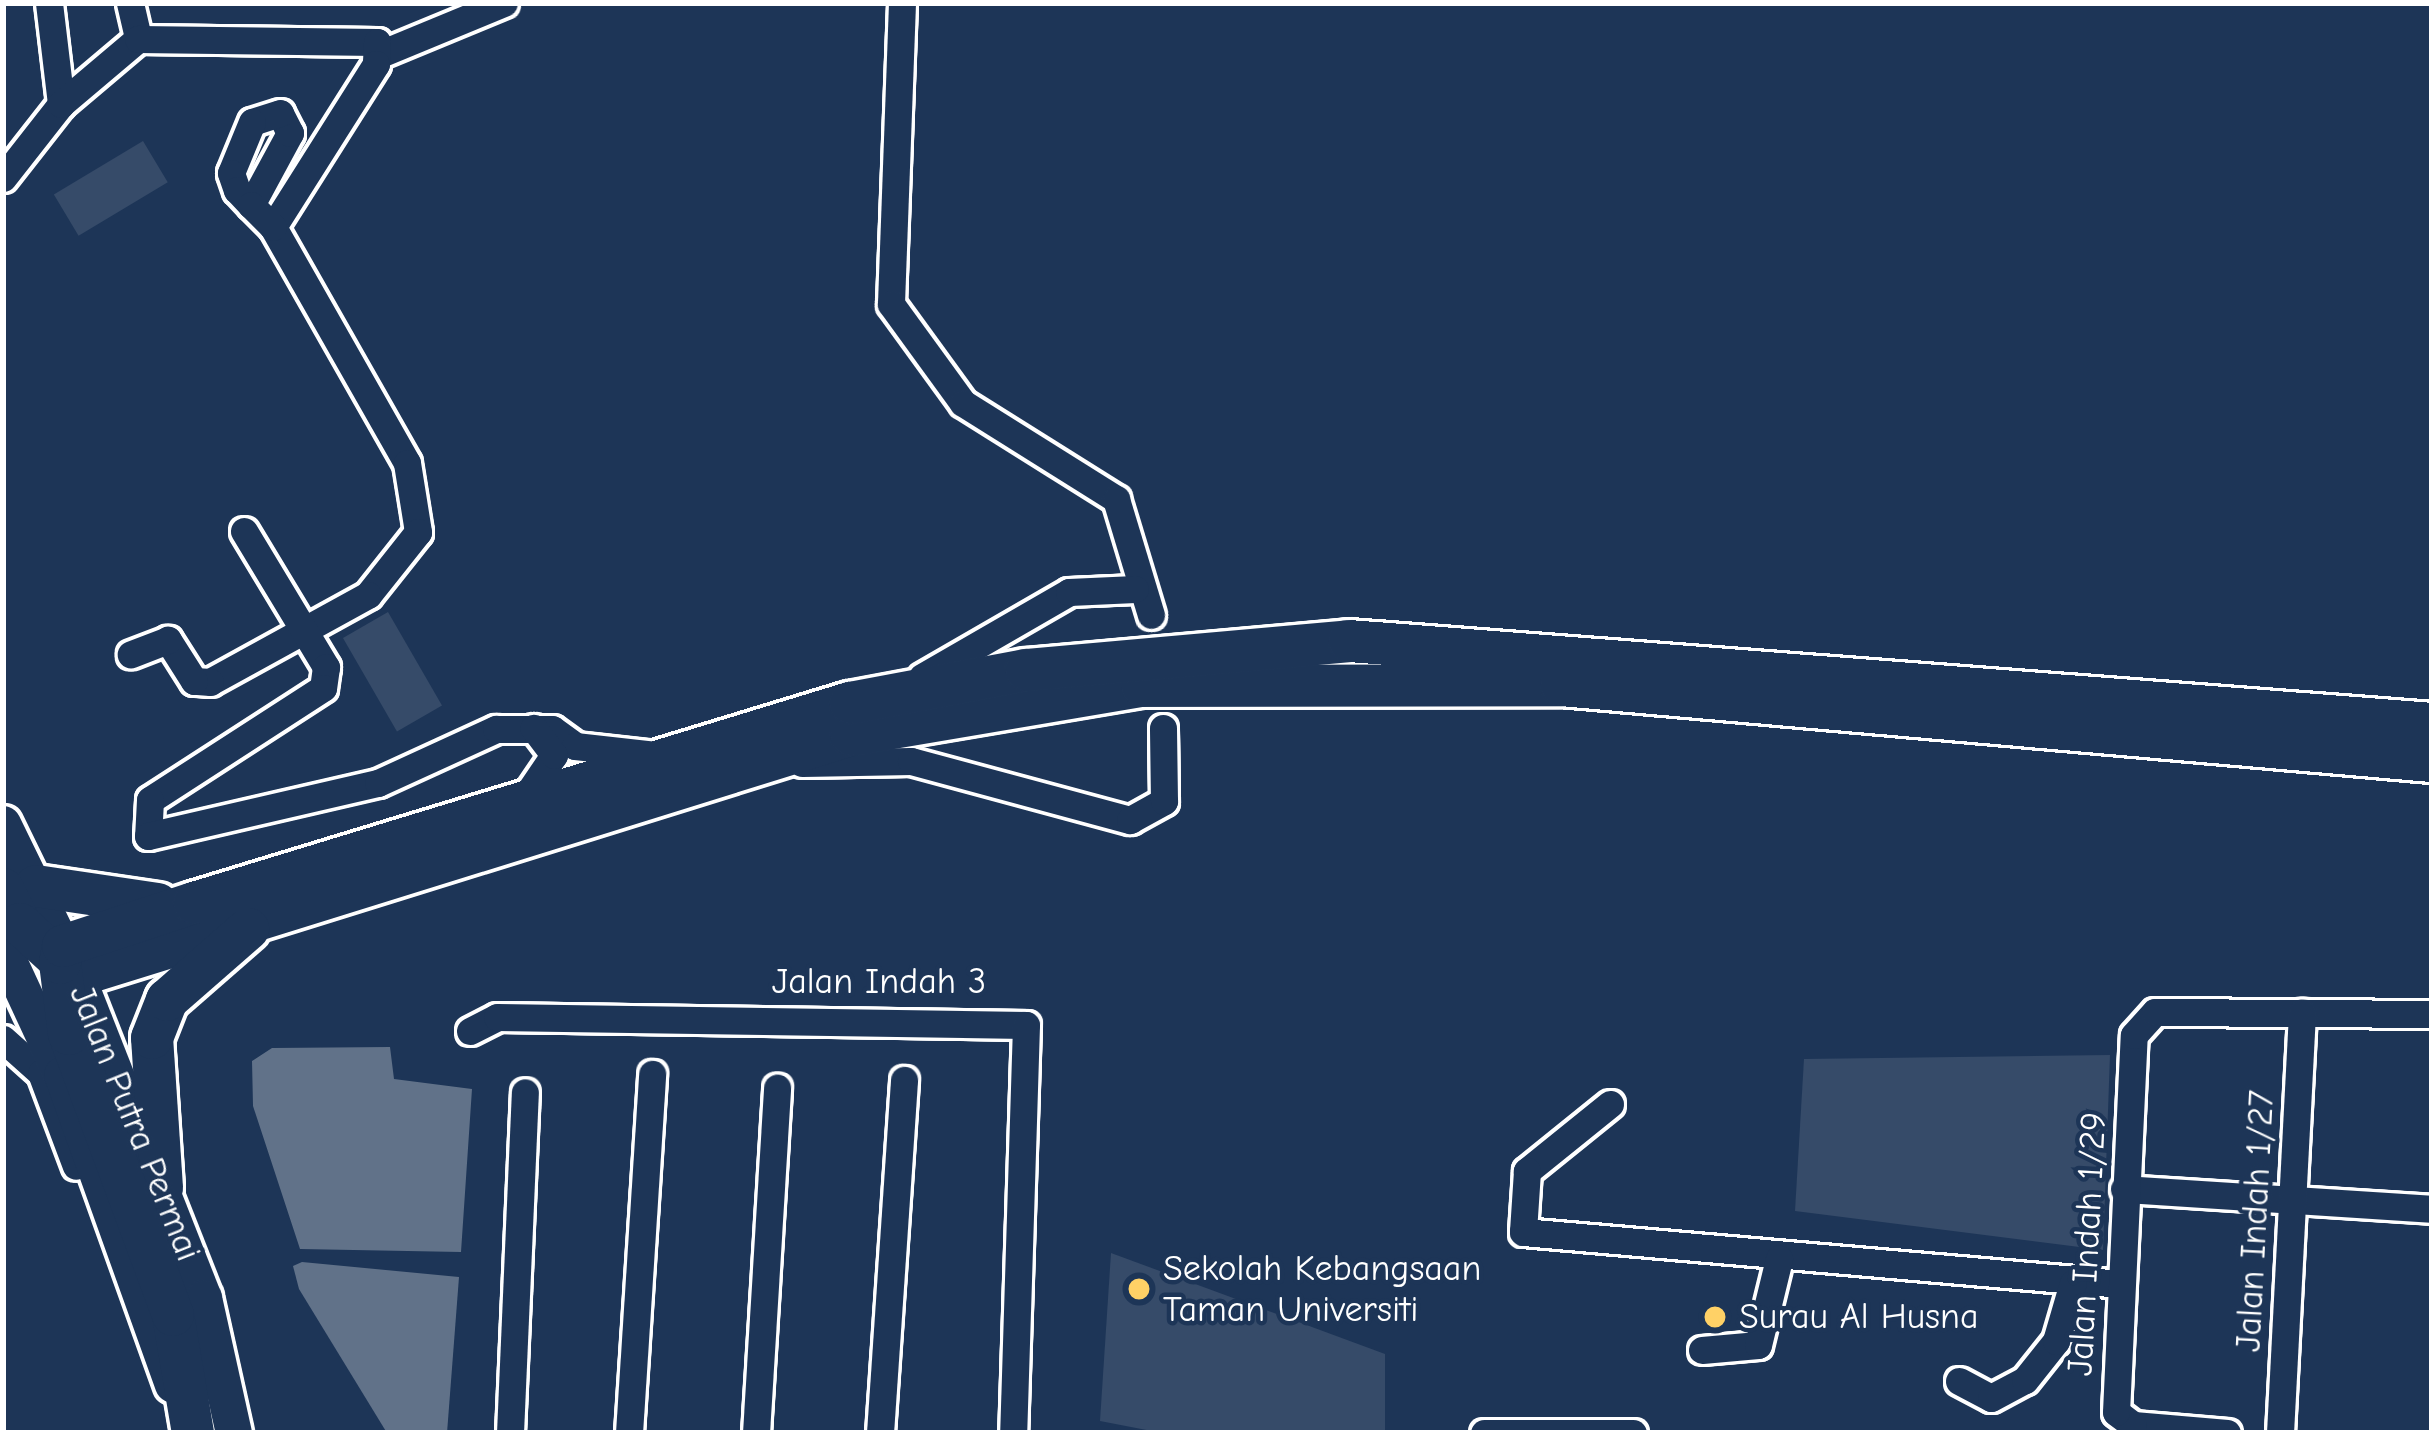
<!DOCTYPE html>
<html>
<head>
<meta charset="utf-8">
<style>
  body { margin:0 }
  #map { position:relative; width:2435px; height:1436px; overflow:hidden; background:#1d3557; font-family:"Comic Neue",sans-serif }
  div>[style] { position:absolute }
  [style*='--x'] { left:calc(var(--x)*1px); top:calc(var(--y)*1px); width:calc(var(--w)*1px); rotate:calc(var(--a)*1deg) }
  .green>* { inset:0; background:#364b69; transform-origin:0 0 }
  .water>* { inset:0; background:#617289 }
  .roads { filter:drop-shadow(3px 0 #fff) drop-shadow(-3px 0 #fff) drop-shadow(0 3px #fff) drop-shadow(0 -3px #fff) }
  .minor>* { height:27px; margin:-13.5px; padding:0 13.5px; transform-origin:13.5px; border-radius:13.5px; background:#1d3557 }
  .major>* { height:36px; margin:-18px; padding:0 18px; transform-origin:18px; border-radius:18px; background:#1d3557 }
  .highway>* { height:42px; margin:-21px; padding:0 21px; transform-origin:21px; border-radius:21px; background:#1d3557 }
  .dots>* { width:33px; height:33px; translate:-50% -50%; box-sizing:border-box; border:6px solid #1d3557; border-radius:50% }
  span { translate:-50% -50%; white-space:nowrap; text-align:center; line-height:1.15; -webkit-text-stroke:9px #1d3557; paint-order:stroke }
  .street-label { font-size:36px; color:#fff }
  .poi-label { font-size:36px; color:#fff }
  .left { translate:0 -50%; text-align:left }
  .frame { position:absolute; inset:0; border:6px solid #fff; pointer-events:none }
</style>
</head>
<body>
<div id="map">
  <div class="green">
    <i style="left:143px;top:141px;width:48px;height:104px;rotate:59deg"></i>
    <i style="left:388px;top:612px;width:108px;height:52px;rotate:60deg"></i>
    <i style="clip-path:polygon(2110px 1055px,2103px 1250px,1795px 1211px,1804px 1059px)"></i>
    <i style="clip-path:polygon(1111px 1253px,1385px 1354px,1385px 1433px,1162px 1433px,1100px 1421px)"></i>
  </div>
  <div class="water">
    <i style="clip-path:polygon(390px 1047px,394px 1079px,472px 1089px,461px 1252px,300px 1249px,253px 1106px,252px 1061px,272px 1048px)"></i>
    <i style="clip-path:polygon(302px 1262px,459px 1277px,447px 1433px,387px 1433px,299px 1289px,293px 1266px)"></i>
  </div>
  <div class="roads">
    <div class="minor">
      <i style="--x:49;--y:3;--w:102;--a:83.2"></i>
      <i style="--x:130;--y:3;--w:37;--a:77"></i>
      <i style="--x:902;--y:3;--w:301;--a:92.1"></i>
      <i style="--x:891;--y:304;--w:122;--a:54"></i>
      <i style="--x:963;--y:403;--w:181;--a:32.1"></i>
      <i style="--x:1116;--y:499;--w:121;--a:73.2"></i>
      <i style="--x:380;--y:54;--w:134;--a:-22.4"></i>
      <i style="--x:3;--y:178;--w:94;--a:-51.9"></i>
      <i style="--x:61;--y:104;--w:101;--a:-40.2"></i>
      <i style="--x:138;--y:39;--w:239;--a:0.7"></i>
      <i style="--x:377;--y:42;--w:22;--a:93"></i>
      <i style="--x:376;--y:64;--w:193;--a:122.3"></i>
      <i style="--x:273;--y:227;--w:271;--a:60.4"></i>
      <i style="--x:407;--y:463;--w:70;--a:80.9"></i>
      <i style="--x:418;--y:532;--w:80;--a:128.4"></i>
      <i style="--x:368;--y:595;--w:180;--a:151.2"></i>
      <i style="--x:210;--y:682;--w:16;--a:-176"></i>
      <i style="--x:194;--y:681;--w:49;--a:-122.4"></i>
      <i style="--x:168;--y:640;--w:40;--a:159"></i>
      <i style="--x:251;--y:205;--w:82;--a:-61.6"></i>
      <i style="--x:290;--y:133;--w:22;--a:-117"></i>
      <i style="--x:280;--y:113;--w:29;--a:162"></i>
      <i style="--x:252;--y:122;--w:55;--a:112.4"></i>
      <i style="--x:231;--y:173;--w:18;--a:71"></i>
      <i style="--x:237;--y:190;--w:21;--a:47"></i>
      <i style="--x:251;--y:205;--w:31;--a:45"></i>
      <i style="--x:244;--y:531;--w:159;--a:58.9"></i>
      <i style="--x:326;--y:667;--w:21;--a:98"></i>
      <i style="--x:323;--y:688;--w:206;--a:147.1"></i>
      <i style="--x:150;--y:800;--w:36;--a:93"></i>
      <i style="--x:148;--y:836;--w:236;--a:-13"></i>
      <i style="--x:378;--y:783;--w:130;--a:-24.6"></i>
      <i style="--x:496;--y:729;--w:56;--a:0"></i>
      <i style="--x:552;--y:729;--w:29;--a:36"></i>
      <i style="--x:575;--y:746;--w:81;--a:6.3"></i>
      <i style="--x:922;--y:677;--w:170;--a:-30"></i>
      <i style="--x:1069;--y:592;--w:66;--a:-2.6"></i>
      <i style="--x:802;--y:763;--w:109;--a:-1.1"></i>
      <i style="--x:911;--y:761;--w:227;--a:15.1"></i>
      <i style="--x:1130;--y:820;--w:39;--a:-29"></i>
      <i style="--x:1164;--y:801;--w:73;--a:-90.8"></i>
      <i style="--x:522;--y:802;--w:57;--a:-55.8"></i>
      <i style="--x:554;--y:755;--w:34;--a:-127"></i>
      <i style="--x:470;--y:1031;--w:30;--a:-27"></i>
      <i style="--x:497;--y:1017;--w:529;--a:0.87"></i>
      <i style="--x:1026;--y:1025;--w:408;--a:91.8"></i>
      <i style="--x:3;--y:1039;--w:51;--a:41.8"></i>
      <i style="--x:41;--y:1073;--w:99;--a:69.4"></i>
      <i style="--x:1610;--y:1104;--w:107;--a:141.1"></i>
      <i style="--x:1527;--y:1171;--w:61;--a:93.8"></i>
      <i style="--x:1523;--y:1232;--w:600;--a:4.97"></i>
      <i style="--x:2124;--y:1189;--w:309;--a:3.7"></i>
      <i style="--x:1702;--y:1350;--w:56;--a:-5.1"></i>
      <i style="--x:1758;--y:1345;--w:89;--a:-76.3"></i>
      <i style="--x:1959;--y:1381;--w:36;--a:28"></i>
      <i style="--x:1991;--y:1398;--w:38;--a:-28"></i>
      <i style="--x:2025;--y:1380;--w:50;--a:-51.5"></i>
      <i style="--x:2056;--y:1341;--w:60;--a:-73.7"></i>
      <i style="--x:510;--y:1433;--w:341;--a:-87.5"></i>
      <i style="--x:629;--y:1433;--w:360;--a:-86.3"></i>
      <i style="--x:756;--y:1433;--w:346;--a:-86.5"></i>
      <i style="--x:880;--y:1433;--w:354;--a:-86.1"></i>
      <i style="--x:1484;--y:1433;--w:149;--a:0"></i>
      <i style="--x:2227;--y:1433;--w:94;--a:-175.1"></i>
      <i style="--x:2133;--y:1425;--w:21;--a:-143"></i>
      <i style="--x:2116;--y:1412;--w:377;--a:-87.3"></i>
      <i style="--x:2134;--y:1035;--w:31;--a:-48"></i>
      <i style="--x:2155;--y:1012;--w:277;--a:0.4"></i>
      <i style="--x:2280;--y:1433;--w:421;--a:-87"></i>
    </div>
    <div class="major">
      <i style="--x:3;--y:824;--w:169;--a:64"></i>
      <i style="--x:77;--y:976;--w:346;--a:68.5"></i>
      <i style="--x:204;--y:1298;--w:138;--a:77.5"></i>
      <i style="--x:3;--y:948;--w:140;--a:65.1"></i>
      <i style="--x:62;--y:1075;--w:329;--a:70.3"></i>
    </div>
    <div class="highway">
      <i style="--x:36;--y:886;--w:123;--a:8.4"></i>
      <i style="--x:3;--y:889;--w:39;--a:64"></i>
      <i style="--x:20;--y:924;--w:77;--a:42.4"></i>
      <i style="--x:77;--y:976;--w:811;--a:-17.29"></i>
      <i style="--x:851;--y:735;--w:295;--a:-9.6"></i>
      <i style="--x:1142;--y:686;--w:419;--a:-0.1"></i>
      <i style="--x:1561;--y:685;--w:874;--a:4.99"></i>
      <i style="--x:162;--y:1188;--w:150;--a:-93.8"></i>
      <i style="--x:152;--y:1038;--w:41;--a:-68.5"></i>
      <i style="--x:167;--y:1000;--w:108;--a:-41.2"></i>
      <i style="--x:193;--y:1433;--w:120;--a:-99.6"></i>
      <i style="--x:173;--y:1315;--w:300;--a:-110.3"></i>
      <i style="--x:69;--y:1034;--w:72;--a:-97.2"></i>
      <i style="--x:60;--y:963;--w:17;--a:-80"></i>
      <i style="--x:63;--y:946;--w:138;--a:-18.2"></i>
      <i style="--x:194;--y:903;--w:686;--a:-16.96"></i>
      <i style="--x:850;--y:703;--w:179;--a:-10.6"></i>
      <i style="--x:1026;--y:670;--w:324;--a:-5.1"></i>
      <i style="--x:1349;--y:641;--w:1086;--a:4.38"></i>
    </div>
  </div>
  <div class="dots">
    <i style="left:1139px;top:1289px;background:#ffd166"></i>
    <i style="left:1715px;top:1317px;background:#ffd166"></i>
  </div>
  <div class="street-label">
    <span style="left:879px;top:982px">Jalan Indah 3</span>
    <span style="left:135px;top:1123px;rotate:68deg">Jalan Putra Permai</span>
    <span style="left:2255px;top:1221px;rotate:-87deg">Jalan Indah 1/27</span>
    <span style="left:2087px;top:1244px;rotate:-87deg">Jalan Indah 1/29</span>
  </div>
  <div class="poi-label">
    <span class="left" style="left:1163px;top:1289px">Sekolah Kebangsaan<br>Taman Universiti</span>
    <span class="left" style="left:1739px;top:1317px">Surau Al Husna</span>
  </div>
  <div class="frame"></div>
</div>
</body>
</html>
